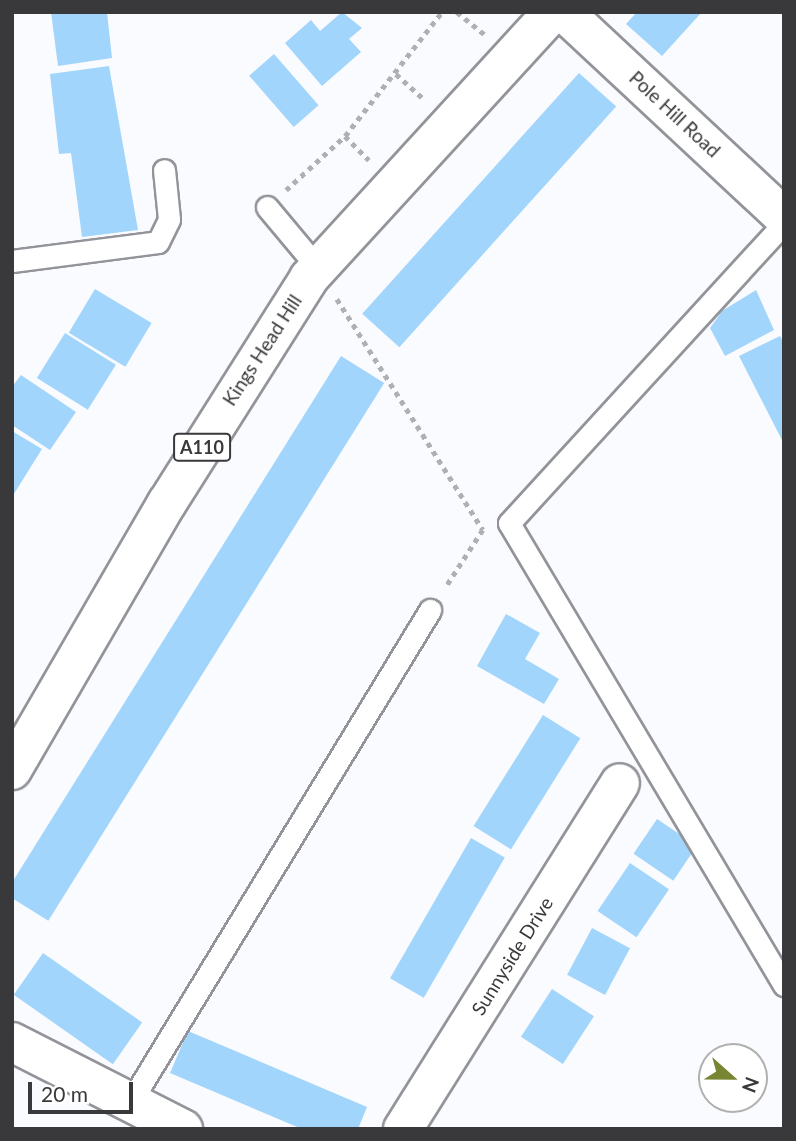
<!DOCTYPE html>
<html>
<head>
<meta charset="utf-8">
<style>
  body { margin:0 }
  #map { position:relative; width:796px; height:1141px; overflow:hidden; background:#fafbfe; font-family:Lato,sans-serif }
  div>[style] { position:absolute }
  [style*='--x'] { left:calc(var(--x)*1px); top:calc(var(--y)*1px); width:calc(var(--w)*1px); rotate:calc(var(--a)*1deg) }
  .building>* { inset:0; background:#a2d5fb; transform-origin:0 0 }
  .path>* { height:4.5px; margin-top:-2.25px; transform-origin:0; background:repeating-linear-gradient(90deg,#afb0b3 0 5px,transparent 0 10px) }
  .roads { filter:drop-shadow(2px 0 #929499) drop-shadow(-2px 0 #929499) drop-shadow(0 2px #929499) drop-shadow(0 -2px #929499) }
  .lane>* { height:21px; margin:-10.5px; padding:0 10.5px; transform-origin:10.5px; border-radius:10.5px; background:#fff }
  .street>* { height:38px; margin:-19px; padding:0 19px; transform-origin:19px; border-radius:19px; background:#fff }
  .primary>* { height:38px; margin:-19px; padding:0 19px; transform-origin:19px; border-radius:19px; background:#fff }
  span { translate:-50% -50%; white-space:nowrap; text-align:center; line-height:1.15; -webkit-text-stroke:7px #fff; paint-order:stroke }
  .shield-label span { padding:2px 5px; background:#fff; border:2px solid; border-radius:5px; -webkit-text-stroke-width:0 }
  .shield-label { font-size:18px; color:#39393c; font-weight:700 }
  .street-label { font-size:19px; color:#39393c }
  .frame { position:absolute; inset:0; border:14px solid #39393c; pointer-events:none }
  .north { position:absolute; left:698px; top:1043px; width:70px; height:70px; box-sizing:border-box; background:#fff; border:2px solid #b0b0b1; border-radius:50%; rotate:111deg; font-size:19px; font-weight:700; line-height:28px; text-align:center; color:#39393c }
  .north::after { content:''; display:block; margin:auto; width:24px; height:32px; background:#788533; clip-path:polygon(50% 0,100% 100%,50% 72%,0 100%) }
  .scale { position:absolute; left:28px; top:1082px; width:105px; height:32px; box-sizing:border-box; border:4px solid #39393c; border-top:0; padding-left:9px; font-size:21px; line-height:24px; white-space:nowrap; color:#39393c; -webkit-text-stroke:5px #fff; paint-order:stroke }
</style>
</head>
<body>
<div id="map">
  <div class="building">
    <i style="clip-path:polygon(51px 12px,107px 12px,112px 58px,58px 66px)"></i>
    <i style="clip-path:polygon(342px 12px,362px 28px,349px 39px,361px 52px,322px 86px,285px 43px,311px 20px,320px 31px)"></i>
    <i style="clip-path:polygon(637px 12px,702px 12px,662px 56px,626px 24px)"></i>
    <i style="left:274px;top:54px;width:68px;height:33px;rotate:49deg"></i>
    <i style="clip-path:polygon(109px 66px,138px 230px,82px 237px,71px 153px,59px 154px,50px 74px)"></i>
    <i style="left:579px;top:73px;width:50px;height:324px;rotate:42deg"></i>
    <i style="left:95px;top:289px;width:66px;height:51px;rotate:31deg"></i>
    <i style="clip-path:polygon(756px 290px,774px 330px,725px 356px,710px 328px,722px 311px)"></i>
    <i style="left:65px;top:333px;width:60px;height:53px;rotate:32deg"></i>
    <i style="clip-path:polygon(780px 336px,784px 343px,784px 444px,739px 356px)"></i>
    <i style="left:341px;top:356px;width:51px;height:634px;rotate:32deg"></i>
    <i style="clip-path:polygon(21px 375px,76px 412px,50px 450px,12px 425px,12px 387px)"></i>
    <i style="clip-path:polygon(12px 431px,42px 449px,12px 497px)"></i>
    <i style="clip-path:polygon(506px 614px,540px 633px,525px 659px,559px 679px,544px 704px,477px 666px)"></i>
    <i style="left:543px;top:715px;width:44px;height:131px;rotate:32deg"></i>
    <i style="left:657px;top:819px;width:48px;height:42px;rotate:34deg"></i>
    <i style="left:471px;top:838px;width:39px;height:162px;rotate:30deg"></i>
    <i style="left:630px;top:863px;width:47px;height:58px;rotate:34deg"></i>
    <i style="left:592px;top:928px;width:43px;height:53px;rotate:28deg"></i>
    <i style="left:43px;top:953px;width:121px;height:51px;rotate:35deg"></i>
    <i style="left:552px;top:989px;width:50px;height:57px;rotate:33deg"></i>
    <i style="clip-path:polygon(188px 1031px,367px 1107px,358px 1129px,302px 1129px,170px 1073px)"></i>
  </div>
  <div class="path">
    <i style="--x:457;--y:12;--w:36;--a:39"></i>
    <i style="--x:396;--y:74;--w:38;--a:42"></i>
    <i style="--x:345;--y:136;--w:34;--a:45"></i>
    <i style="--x:286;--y:190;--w:80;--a:-42.5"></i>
    <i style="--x:345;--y:136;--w:157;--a:-52"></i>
    <i style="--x:337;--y:299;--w:273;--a:57.7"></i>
    <i style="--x:483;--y:530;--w:68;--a:123"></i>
  </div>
  <div class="roads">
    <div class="lane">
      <i style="--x:267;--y:207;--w:80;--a:50.1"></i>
      <i style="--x:784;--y:223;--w:407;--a:132.5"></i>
      <i style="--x:509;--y:523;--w:538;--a:59.24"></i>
      <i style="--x:12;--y:261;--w:147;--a:-7.4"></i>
      <i style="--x:158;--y:242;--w:25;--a:-64"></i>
      <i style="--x:169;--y:219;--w:49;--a:-95.8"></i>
      <i style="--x:128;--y:1106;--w:581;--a:-58.66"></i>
    </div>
    <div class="street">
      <i style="--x:564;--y:12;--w:301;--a:43"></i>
      <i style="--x:12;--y:1042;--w:192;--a:27"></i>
      <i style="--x:403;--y:1129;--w:408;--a:-57.9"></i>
    </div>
    <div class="primary">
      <i style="--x:12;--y:770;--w:309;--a:-59.9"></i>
      <i style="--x:167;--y:503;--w:266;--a:-57.7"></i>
      <i style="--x:309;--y:278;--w:361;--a:-47.5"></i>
    </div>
  </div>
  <div class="shield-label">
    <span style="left:202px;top:447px">A110</span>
  </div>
  <div class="street-label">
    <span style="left:675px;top:114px;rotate:43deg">Pole Hill Road</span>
    <span style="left:262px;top:350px;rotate:-57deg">Kings Head Hill</span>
    <span style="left:512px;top:956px;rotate:-58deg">Sunnyside Drive</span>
  </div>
  <div class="frame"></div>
  <div class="north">N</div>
  <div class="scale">20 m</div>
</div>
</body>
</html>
